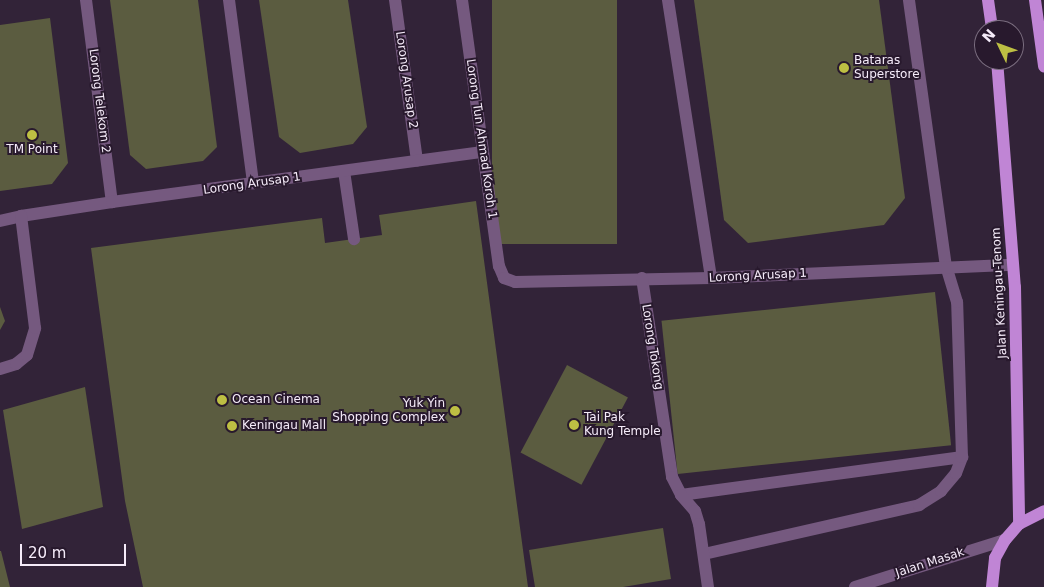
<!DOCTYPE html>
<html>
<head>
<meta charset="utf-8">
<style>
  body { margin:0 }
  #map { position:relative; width:1044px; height:587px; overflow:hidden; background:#322338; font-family:"DejaVu Sans",sans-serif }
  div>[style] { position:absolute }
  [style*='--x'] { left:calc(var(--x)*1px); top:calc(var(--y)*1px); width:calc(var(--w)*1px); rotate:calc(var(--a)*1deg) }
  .building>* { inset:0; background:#5b5c40; transform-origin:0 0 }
  .service>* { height:12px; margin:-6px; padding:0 6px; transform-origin:6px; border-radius:6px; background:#75597f }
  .pedestrian>* { height:12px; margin:-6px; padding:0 6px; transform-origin:6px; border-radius:6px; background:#75597f }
  .minor>* { height:12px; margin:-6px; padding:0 6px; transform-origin:6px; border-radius:6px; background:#75597f }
  .tertiary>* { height:12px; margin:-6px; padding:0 6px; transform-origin:6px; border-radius:6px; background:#75597f }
  .primary>* { height:12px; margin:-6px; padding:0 6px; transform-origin:6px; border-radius:6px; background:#c085d5 }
  .dots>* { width:14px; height:14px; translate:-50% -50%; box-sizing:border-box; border:2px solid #28192d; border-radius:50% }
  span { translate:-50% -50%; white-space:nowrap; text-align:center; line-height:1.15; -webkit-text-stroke:4px #28192d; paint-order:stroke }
  .poi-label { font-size:12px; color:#f5ebf9 }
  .left { translate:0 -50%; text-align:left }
  .right { translate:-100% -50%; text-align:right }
  .street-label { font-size:12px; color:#f5ebf9 }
  .north { position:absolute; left:974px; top:20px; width:50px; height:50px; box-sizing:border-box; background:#28192d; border:1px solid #7a6d7f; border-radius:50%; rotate:312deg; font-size:14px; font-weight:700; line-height:20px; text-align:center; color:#f5ebf9 }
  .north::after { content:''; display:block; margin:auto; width:18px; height:22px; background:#bdbf43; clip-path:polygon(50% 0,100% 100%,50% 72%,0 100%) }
  .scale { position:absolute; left:20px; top:544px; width:106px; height:22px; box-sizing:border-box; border:2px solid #f5ebf9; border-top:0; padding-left:6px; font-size:15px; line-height:18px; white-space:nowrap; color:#f5ebf9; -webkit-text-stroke:4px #28192d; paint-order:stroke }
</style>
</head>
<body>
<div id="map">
  <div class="building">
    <i style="clip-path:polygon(110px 0,198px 0,217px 147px,203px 161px,146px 169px,130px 155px)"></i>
    <i style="clip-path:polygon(259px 0,348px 0,367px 127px,353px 144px,300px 153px,279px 137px)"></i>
    <i style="left:492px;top:0;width:125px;height:244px"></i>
    <i style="clip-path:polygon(694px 0,879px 0,905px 198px,884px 225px,748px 243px,724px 220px)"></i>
    <i style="clip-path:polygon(50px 18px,68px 163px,52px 184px,0 191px,0 25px)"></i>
    <i style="clip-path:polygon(476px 201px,528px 587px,143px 587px,125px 501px,91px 248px,322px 218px,325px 243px,382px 235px,379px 215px)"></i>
    <i style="left:935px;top:292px;width:154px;height:275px;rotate:84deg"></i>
    <i style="clip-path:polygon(0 307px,5px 321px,0 330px)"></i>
    <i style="left:567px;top:365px;width:69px;height:99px;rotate:28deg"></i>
    <i style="clip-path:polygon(85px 387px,103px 507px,22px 529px,3px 410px)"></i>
    <i style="clip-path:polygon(663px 528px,671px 579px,623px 587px,535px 587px,529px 550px)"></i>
    <i style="clip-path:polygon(0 551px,1px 551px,10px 587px,0 587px)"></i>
  </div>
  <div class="service">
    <i style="--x:344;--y:171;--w:69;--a:81.6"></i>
    <i style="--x:681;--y:495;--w:284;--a:-7.7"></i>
    <i style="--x:704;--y:554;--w:221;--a:-12.8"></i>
    <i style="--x:919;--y:505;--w:26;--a:-32"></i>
    <i style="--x:941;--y:491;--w:23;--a:-50"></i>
    <i style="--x:956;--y:473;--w:17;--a:-69"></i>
    <i style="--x:962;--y:457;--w:155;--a:-91.8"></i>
    <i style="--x:957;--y:302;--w:37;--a:-107"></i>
    <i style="--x:946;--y:267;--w:270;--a:-97.9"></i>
  </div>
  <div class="pedestrian">
    <i style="--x:229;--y:0;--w:185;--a:82.5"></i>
  </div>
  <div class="minor">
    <i style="--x:86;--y:0;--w:204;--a:82.7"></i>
    <i style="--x:395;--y:0;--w:162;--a:82.2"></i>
    <i style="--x:462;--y:0;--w:269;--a:82.1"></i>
    <i style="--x:499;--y:266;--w:13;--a:67"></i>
    <i style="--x:504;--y:278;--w:12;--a:20"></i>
    <i style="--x:515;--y:282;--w:196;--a:-1.2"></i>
    <i style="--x:711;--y:278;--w:302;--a:-2.5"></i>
    <i style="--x:668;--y:0;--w:281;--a:81.2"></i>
    <i style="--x:0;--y:221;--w:22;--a:-13"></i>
    <i style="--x:21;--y:216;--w:92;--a:-8.7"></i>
    <i style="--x:112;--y:202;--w:374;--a:-7.7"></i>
    <i style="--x:642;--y:278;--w:201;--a:81.4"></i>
    <i style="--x:672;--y:477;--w:20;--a:63"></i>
    <i style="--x:681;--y:495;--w:21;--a:49"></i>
    <i style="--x:695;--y:511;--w:14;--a:73"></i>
    <i style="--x:699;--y:524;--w:64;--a:81.9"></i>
    <i style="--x:0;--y:369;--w:17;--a:-17"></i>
    <i style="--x:16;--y:364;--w:14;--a:-39"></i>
    <i style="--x:27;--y:355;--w:28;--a:-73"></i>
    <i style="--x:35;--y:328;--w:113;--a:-97.1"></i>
  </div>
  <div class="tertiary">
    <i style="--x:855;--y:587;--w:157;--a:-17.4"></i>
  </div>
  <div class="primary">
    <i style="--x:988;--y:0;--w:30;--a:82"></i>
    <i style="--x:1035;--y:0;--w:67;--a:82.2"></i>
    <i style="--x:997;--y:60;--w:228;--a:85.5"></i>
    <i style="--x:1015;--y:287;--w:237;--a:89"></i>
    <i style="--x:992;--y:587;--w:29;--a:-84"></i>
    <i style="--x:995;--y:558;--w:21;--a:-61"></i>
    <i style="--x:1005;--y:540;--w:21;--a:-49"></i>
    <i style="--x:1019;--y:524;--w:28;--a:-27"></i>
  </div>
  <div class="dots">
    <i style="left:844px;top:68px;background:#bdbf43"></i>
    <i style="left:32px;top:135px;background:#bdbf43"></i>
    <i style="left:222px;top:400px;background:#bdbf43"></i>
    <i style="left:455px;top:411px;background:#bdbf43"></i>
    <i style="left:574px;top:425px;background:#bdbf43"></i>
    <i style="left:232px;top:426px;background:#bdbf43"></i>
  </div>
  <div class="poi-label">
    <span class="left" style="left:854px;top:68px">Bataras<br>Superstore</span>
    <span style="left:32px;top:150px">TM Point</span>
    <span class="left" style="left:232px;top:400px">Ocean Cinema</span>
    <span class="right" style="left:445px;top:411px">Yuk Yin<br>Shopping Complex</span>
    <span class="left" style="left:584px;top:425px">Tai Pak<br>Kung Temple</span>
    <span class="left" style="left:242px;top:426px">Keningau Mall</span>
  </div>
  <div class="street-label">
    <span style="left:406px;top:80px;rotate:82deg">Lorong Arusap 2</span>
    <span style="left:99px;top:101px;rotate:83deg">Lorong Telekom 2</span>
    <span style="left:481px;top:139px;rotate:82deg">Lorong Tun Ahmad Koroh 1</span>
    <span style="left:252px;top:184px;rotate:-8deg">Lorong Arusap 1</span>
    <span style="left:758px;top:276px;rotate:-3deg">Lorong Arusap 1</span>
    <span style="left:1000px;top:293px;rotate:-93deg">Jalan Keningau-Tenom</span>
    <span style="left:652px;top:347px;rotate:81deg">Lorong Tokong</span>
    <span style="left:930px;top:563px;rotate:-18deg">Jalan Masak</span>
  </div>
  <div class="north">N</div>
  <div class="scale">20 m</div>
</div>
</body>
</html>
